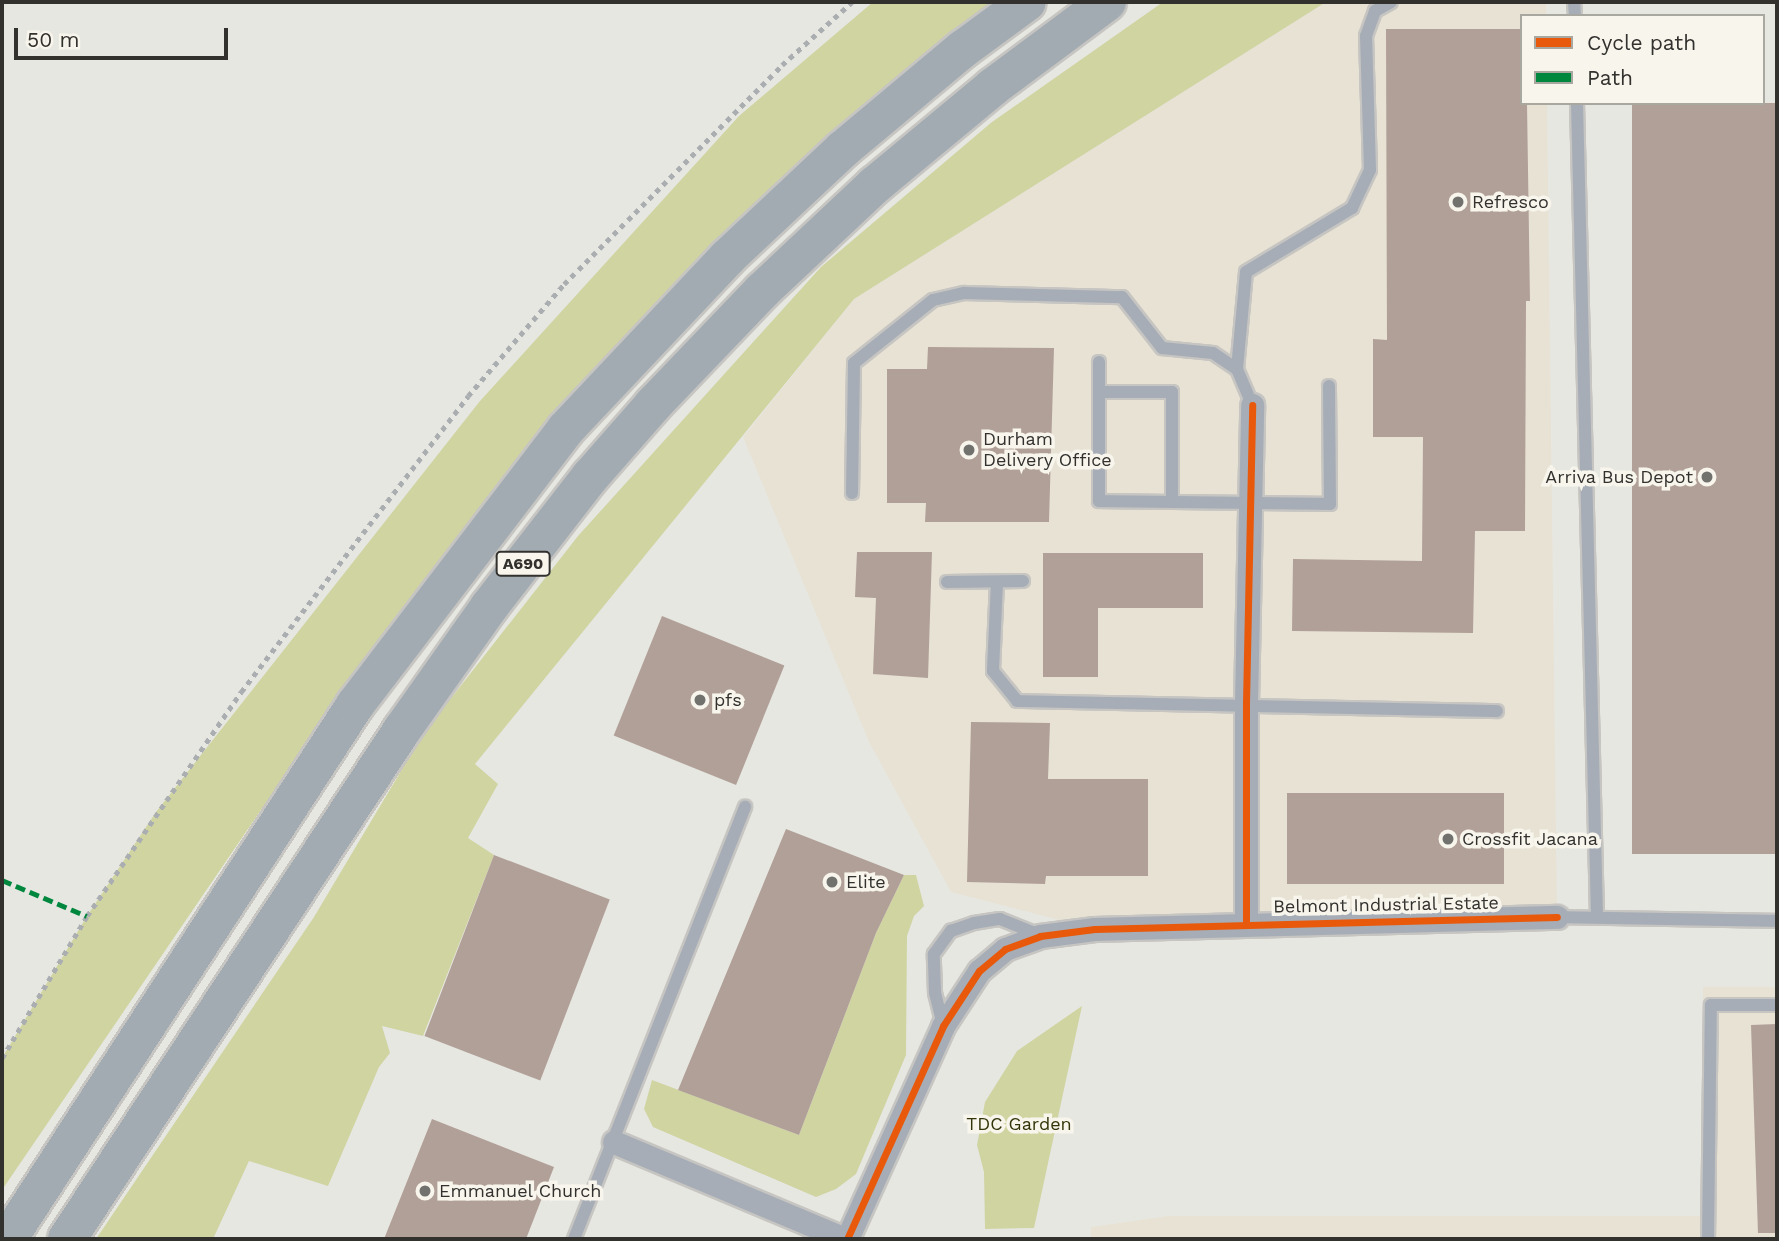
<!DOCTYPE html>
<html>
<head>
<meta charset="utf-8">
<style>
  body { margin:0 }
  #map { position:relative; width:1779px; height:1241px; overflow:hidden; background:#e7e7e2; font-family:"Work Sans",sans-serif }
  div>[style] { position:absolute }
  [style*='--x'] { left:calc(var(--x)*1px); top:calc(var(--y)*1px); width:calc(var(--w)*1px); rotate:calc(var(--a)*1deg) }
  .commercial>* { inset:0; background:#e7e2d4 }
  .green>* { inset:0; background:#d0d4a1 }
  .building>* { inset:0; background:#b1a098; transform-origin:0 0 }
  .path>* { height:4.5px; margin-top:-2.25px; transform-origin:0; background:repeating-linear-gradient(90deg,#abaeb1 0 5px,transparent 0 10px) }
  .roads { filter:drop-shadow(2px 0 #c6c5c2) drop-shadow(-2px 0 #c6c5c2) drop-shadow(0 2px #c6c5c2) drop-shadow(0 -2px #c6c5c2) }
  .service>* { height:12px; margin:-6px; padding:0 6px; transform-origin:6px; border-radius:6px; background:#a6adb6 }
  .minor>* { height:23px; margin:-11.5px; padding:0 11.5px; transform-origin:11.5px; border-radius:11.5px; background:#a6adb6 }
  .trunk>* { height:38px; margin:-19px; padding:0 19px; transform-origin:19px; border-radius:19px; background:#a2abb2 }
  .quiet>* { height:5px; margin-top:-2.5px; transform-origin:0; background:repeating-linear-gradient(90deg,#00873e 0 10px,transparent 0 15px) }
  .cycleway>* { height:7px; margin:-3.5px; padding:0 3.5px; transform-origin:3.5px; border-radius:3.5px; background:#e8590c }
  .dots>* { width:19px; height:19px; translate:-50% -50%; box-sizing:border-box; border:4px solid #f7f5ec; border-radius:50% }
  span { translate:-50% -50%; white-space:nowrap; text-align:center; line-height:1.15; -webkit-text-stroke:7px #f7f5ec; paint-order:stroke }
  .shield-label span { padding:2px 5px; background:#f7f5ec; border:2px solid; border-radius:5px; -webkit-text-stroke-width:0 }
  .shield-label { font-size:16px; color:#32312e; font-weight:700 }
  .poi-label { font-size:18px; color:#32312e }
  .left { translate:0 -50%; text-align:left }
  .right { translate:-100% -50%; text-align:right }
  .street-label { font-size:18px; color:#32312e }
  .park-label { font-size:18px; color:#323509 }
  .frame { position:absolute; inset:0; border:4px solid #32312e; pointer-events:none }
  .legend { position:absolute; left:1520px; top:14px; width:245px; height:91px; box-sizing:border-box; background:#f7f5ec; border:2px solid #a8a7a0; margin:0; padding:9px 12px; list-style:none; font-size:21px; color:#32312e }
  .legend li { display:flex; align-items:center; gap:14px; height:35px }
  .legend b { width:35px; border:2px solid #a8a7a0 }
  .scale { position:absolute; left:14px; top:28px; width:214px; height:32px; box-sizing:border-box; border:4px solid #32312e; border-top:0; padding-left:9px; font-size:21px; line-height:24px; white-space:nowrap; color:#32312e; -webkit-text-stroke:5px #f7f5ec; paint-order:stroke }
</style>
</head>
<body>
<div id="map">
  <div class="commercial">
    <i style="clip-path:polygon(1326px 2px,1546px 2px,1546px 16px,1522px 16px,1522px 103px,1547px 103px,1557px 917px,1095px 929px,951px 892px,869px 742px,743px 437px,854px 299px)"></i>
    <i style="clip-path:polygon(1703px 987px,1777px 987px,1777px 1239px,1091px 1239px,1091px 1227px,1168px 1216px,1703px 1216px)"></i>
  </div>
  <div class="green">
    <i style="clip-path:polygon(873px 2px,992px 2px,959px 26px,771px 189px,548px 418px,368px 653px,2px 1190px,2px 1058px,87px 916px,156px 812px,480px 401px,739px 116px)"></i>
    <i style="clip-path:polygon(1163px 2px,1326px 2px,854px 299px,475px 764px,498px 784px,468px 838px,494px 855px,423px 1036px,382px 1026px,390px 1053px,379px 1067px,328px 1186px,249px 1161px,213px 1239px,96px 1239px,314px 917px,423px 734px,578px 536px,821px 267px,992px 122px)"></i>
    <i style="clip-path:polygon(904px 875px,916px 875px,924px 906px,914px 916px,907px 936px,906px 1055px,856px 1174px,836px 1189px,816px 1197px,653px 1127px,644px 1109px,652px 1080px,799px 1135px,876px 933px)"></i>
    <i style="clip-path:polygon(1082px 1006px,1034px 1228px,985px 1229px,984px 1172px,977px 1145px,985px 1102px,1017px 1051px)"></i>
  </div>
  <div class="building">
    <i style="clip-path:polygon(1386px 29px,1522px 29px,1522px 103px,1527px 103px,1530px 301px,1526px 301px,1525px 531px,1475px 531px,1473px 633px,1292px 631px,1293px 559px,1422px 561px,1423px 437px,1373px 437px,1373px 339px,1387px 340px)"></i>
    <i style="left:1632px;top:103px;width:145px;height:751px"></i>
    <i style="clip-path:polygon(928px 347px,1054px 348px,1049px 522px,925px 522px,926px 503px,887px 503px,887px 369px,927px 369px)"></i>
    <i style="clip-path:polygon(857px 552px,932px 552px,928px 678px,873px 674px,876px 598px,855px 597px)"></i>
    <i style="clip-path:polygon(1043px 553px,1203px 553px,1203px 608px,1098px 608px,1098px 677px,1043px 677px)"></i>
    <i style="left:662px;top:616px;width:132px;height:129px;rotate:22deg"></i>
    <i style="clip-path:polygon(971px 722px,1050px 723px,1048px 779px,1148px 779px,1148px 876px,1046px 876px,1045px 884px,967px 882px)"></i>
    <i style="left:1287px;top:793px;width:217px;height:91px"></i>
    <i style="clip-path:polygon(786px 829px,904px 875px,876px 933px,799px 1135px,678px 1090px)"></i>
    <i style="left:494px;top:855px;width:124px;height:194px;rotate:21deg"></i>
    <i style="clip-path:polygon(1777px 1024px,1777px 1233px,1758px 1233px,1751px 1025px)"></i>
    <i style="clip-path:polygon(432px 1119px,554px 1167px,526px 1239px,384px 1239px)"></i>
  </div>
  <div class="path">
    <i style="--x:2;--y:1058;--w:165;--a:-59.1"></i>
    <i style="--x:87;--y:916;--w:272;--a:-55.5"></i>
    <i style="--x:241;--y:692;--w:373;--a:-52.5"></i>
    <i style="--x:468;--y:396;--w:148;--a:-49.4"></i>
    <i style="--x:564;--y:284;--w:309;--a:-45.1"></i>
    <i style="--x:782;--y:65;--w:94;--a:-42"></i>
  </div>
  <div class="roads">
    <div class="service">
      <i style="--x:1574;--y:2;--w:14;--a:86"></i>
      <i style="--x:1577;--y:103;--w:813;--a:88.59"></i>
      <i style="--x:1099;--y:362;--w:139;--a:90"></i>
      <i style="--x:1099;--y:501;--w:231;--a:0.7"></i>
      <i style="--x:1330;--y:504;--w:118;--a:-90.5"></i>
      <i style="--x:1237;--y:369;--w:97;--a:-84.7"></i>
      <i style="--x:1246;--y:272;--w:124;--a:-31.1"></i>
      <i style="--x:1352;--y:208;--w:42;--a:-64.7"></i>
      <i style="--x:1370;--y:170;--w:134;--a:-91.7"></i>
      <i style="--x:1366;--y:36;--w:27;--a:-70"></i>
      <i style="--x:1375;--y:11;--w:18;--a:-29"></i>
      <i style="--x:1099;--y:392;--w:73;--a:0"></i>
      <i style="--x:1172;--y:392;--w:110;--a:90"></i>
      <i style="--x:852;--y:493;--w:130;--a:-89.1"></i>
      <i style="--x:854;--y:363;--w:101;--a:-38.6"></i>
      <i style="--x:933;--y:300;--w:32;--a:-13"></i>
      <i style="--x:964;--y:293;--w:158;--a:1.5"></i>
      <i style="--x:1122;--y:297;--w:65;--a:51.9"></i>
      <i style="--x:1162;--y:348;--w:51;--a:5.6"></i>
      <i style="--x:1213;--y:353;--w:29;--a:34"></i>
      <i style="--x:1237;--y:369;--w:39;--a:67"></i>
      <i style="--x:947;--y:582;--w:76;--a:-0.8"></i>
      <i style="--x:997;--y:582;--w:89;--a:92.6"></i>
      <i style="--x:993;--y:671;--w:38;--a:51"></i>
      <i style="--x:1017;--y:701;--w:480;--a:1.2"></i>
      <i style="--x:1557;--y:917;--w:220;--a:1"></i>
      <i style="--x:943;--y:1025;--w:34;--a:-104"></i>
      <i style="--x:935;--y:992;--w:38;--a:-92"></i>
      <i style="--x:934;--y:954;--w:29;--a:-54"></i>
      <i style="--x:951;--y:931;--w:24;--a:-19"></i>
      <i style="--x:974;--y:923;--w:26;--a:-9"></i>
      <i style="--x:1000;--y:919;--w:43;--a:21.8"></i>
      <i style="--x:574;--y:1239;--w:465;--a:-68.4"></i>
      <i style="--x:1708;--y:1239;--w:234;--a:-89.3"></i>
      <i style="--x:1711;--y:1005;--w:66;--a:0"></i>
    </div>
    <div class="minor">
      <i style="--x:1246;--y:924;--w:221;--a:-90"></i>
      <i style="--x:1246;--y:703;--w:298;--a:-88.8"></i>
      <i style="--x:614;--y:1142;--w:251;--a:22.8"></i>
      <i style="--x:847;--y:1239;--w:234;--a:-65.7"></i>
      <i style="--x:943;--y:1026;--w:66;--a:-56.8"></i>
      <i style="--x:979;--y:971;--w:34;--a:-40"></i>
      <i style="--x:1005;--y:949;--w:37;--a:-20"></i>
      <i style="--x:1040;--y:936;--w:55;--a:-7.3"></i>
      <i style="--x:1095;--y:929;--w:462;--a:-1.5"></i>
    </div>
    <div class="trunk">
      <i style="--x:8;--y:1239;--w:637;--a:-56.98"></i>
      <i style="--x:355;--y:705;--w:347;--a:-52.6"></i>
      <i style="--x:566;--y:429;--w:235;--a:-46.7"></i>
      <i style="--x:727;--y:258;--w:158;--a:-43.2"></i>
      <i style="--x:842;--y:150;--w:158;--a:-39.9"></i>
      <i style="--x:963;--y:49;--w:79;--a:-36.3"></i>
      <i style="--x:67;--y:1239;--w:609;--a:-56.65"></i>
      <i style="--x:402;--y:730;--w:151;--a:-54.7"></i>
      <i style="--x:489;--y:607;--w:165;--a:-52.2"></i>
      <i style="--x:590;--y:477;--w:96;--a:-48.8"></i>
      <i style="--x:653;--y:405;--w:158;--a:-46.3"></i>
      <i style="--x:762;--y:291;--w:155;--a:-43.2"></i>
      <i style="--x:875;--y:185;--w:153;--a:-39.7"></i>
      <i style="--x:993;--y:87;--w:142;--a:-36.7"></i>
    </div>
  </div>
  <div class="quiet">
    <i style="--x:2;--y:880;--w:92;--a:23"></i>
  </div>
  <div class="cycleway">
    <i style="--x:1246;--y:924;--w:221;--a:-90"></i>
    <i style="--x:1246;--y:703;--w:298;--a:-88.8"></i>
    <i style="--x:847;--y:1239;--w:234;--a:-65.7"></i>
    <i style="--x:943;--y:1026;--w:66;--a:-56.8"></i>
    <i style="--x:979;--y:971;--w:34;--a:-40"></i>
    <i style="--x:1005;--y:949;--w:37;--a:-20"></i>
    <i style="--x:1040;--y:936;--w:55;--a:-7.3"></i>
    <i style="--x:1095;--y:929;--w:462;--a:-1.5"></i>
  </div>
  <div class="dots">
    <i style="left:1458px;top:202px;background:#71716d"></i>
    <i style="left:969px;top:450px;background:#71716d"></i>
    <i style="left:1707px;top:477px;background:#71716d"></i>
    <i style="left:700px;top:700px;background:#71716d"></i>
    <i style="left:1448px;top:839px;background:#71716d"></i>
    <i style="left:832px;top:882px;background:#71716d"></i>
    <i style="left:425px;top:1191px;background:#71716d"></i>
  </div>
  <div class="shield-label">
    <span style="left:523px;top:564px">A690</span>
  </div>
  <div class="poi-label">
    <span class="left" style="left:1472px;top:202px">Refresco</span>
    <span class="left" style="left:983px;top:450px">Durham<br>Delivery Office</span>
    <span class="right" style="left:1693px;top:477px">Arriva Bus Depot</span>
    <span class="left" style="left:714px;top:700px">pfs</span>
    <span class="left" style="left:1462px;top:839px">Crossfit Jacana</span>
    <span class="left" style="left:846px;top:882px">Elite</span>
    <span class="left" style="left:439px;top:1191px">Emmanuel Church</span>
  </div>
  <div class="street-label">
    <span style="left:1386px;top:905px;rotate:-1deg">Belmont Industrial Estate</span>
  </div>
  <div class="park-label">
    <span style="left:1019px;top:1124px">TDC Garden</span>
  </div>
  <div class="frame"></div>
  <ul class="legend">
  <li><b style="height:9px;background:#e8590c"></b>Cycle path</li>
  <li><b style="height:9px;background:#00873e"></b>Path</li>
  </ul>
  <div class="scale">50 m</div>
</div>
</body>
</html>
